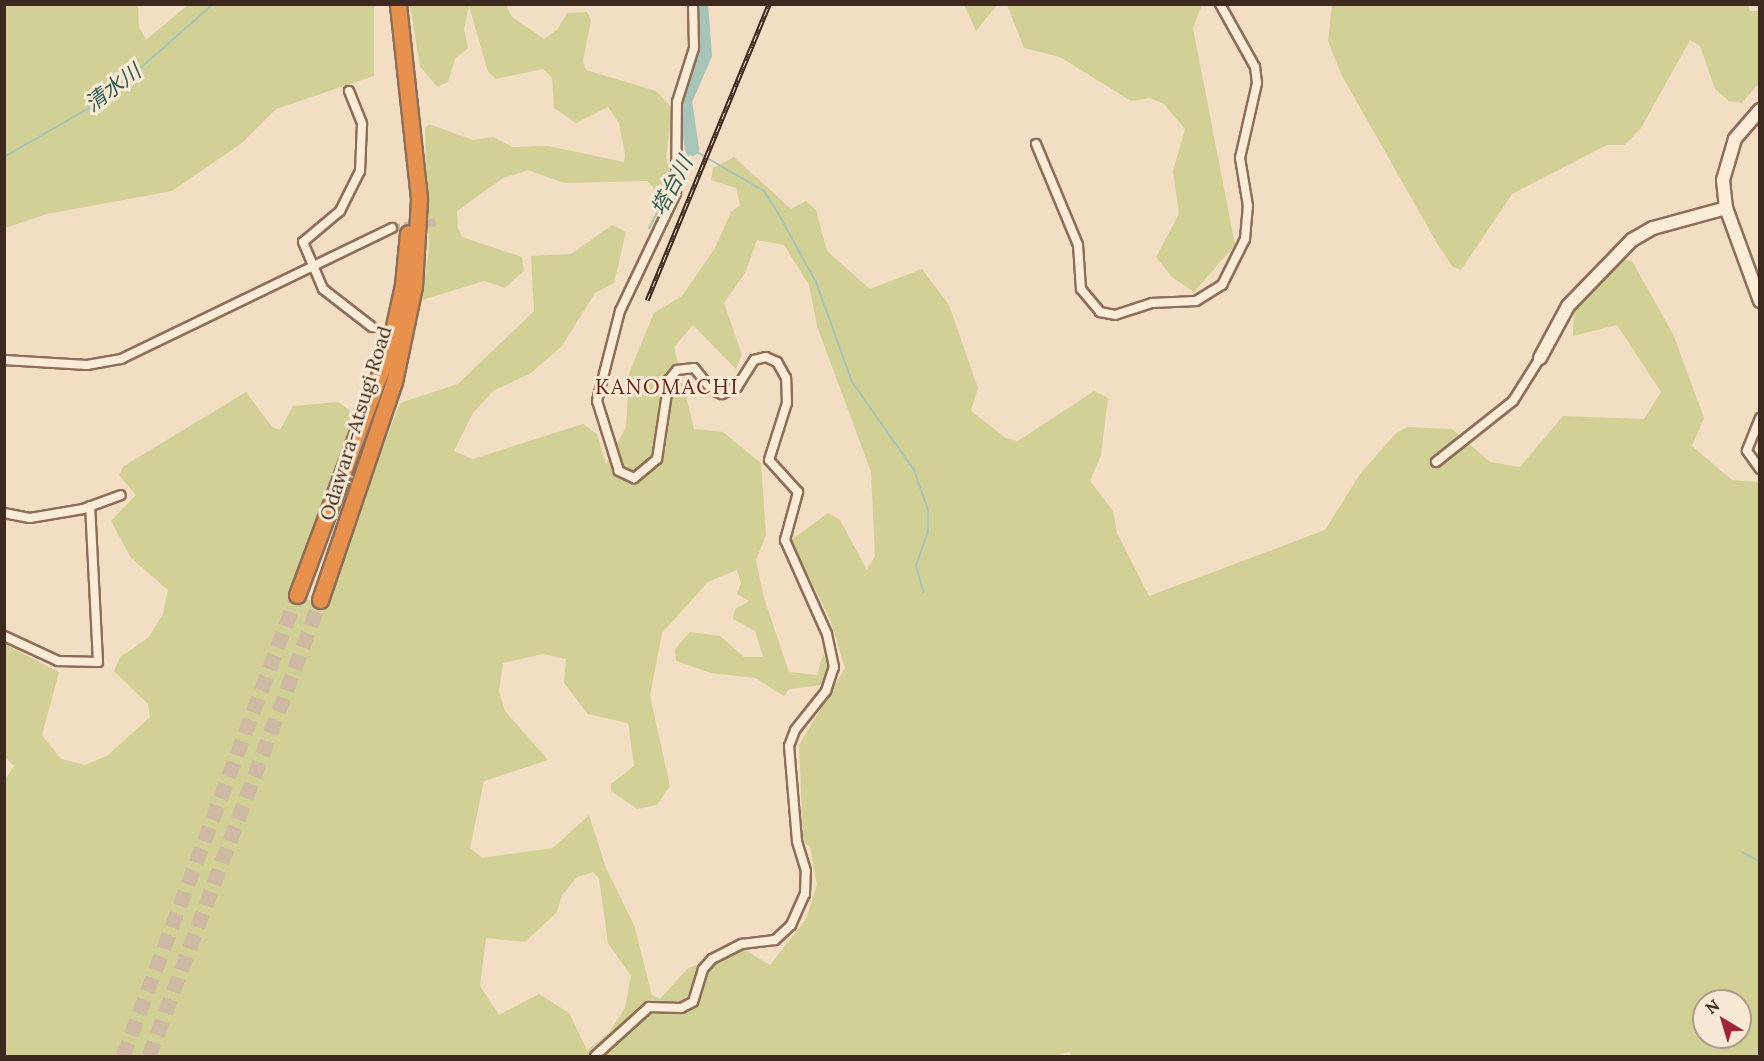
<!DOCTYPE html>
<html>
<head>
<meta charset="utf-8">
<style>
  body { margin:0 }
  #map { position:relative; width:1764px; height:1061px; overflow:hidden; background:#f2dec3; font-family:Lora,"Noto Sans JP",serif }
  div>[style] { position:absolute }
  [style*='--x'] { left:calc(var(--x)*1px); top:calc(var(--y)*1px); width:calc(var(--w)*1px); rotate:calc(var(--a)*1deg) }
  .green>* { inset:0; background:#d1d196 }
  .stream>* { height:2px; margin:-1px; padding:0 1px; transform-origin:1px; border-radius:1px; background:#a6c4b7 }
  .river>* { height:14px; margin:-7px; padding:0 7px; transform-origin:7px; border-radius:7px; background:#a6c4b7 }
  .street-tunnel>* { height:8px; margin-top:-4px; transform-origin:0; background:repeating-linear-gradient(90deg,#cebaa2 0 8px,transparent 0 12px) }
  .highway-tunnel>* { height:15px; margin-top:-7.5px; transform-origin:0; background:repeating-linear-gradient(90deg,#cebaa2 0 15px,transparent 0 23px) }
  .roads { filter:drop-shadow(2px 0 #8e6e58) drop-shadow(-2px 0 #8e6e58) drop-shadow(0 2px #8e6e58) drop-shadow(0 -2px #8e6e58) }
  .street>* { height:8px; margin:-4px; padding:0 4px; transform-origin:4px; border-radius:4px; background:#fbecd8 }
  .secondary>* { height:12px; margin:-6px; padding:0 6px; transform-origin:6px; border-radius:6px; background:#fbecd8 }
  .highway>* { height:15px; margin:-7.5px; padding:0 7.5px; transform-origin:7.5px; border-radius:7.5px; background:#e8914d }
  .rail>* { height:4.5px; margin-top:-2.25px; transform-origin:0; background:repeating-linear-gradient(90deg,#f8e9d4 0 7px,#3d291d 0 14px); box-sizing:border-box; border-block:2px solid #3d291d }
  span { translate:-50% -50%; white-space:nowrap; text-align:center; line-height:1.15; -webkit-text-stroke:6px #f8e9d4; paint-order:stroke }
  .street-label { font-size:20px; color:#3d291d }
  .water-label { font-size:21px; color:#2b5e54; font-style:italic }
  .neighbourhood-label { font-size:21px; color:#6d2019; letter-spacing:1.5px }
  .frame { position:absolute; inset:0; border:6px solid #3d291d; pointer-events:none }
  .north { position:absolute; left:1692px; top:989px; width:60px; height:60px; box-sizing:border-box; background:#f8e9d4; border:2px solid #ad9c8b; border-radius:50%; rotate:322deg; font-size:16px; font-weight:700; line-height:24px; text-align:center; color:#3d291d }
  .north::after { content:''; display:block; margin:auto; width:21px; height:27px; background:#a22334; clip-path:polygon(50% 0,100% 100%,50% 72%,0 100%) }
</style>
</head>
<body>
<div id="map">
  <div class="green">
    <i style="clip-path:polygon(5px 4px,138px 5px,139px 27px,146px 40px,188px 5px,374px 5px,374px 76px,276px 109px,242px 143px,172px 191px,47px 214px,5px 228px)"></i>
    <i style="clip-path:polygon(1332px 4px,1748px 5px,1750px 11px,1759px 11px,1759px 83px,1742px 103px,1729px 101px,1715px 89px,1700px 46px,1690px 40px,1641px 128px,1625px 145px,1607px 145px,1512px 194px,1461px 270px,1452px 266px,1438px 245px,1341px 74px,1328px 41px)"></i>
    <i style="clip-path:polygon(410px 5px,506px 5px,512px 17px,544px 39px,557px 30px,567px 13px,587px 12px,591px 20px,583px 61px,586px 70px,656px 91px,672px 108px,666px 158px,671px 176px,667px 202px,647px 181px,564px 183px,528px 170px,503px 178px,457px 211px,458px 227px,462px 237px,522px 257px,524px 271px,505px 288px,484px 281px,422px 300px,429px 247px,425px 128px,429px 124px,473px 140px,493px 137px,513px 147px,548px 146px,624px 162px,625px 154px,619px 123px,608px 107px,576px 123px,554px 108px,552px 78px,543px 69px,496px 79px,488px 72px,469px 6px,464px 29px,468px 48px,455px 59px,448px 82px,437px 87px,420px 66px)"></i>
    <i style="clip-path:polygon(964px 5px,964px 4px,997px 5px,976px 31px)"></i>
    <i style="clip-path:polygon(1007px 5px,1202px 5px,1193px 28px,1235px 245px,1194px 292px,1172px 277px,1156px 257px,1179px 214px,1173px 171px,1185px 129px,1164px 104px,1150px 98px,1131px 101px,1060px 57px,1024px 48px)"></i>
    <i style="clip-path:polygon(evenodd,734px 157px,791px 209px,806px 201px,816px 210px,827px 251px,870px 289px,922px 269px,949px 305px,978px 388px,971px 411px,1006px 438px,1018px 441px,1094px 391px,1108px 398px,1101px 455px,1090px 481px,1113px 511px,1117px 533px,1149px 596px,1325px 530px,1360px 474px,1396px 433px,1408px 427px,1452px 429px,1490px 462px,1520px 467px,1563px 416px,1644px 419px,1661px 392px,1617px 325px,1573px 336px,1574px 312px,1624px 260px,1632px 261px,1674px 336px,1704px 418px,1692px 446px,1732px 480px,1759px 482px,1759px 1056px,1073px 1056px,1069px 1052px,1055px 1056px,5px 1056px,4px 781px,14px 766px,5px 757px,4px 644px,59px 672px,42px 735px,61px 759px,85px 765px,107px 756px,150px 717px,148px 704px,114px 671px,120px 657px,148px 638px,163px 614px,168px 590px,131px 558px,111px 521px,136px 495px,119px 475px,124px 466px,246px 392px,272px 427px,280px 430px,293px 406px,338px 402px,351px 411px,358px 422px,288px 594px,324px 604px,400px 403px,458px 384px,534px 311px,531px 256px,571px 254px,612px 225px,626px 232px,614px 283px,595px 293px,562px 346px,531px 373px,493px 391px,473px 413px,454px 451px,473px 459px,583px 424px,597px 434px,606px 464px,626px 427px,629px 373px,654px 313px,682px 296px,715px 248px,731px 212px,740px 205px,736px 188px,711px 180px,713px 168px,734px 157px,757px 240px,784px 245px,809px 285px,817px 326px,871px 472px,875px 556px,867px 570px,840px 520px,828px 513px,791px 540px,830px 619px,845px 668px,799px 745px,803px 841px,810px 847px,817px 885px,806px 919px,770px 965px,745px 950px,688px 968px,660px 999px,652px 995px,634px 925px,606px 868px,589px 815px,553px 848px,482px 858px,470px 848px,484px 781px,548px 760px,505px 711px,499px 692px,503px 663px,543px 654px,566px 659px,564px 683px,588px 714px,628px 723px,634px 766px,611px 784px,611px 791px,637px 809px,657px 805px,670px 786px,650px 696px,662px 633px,708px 582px,737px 570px,741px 583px,737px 594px,749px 601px,735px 609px,733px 619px,755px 631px,763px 657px,744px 657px,720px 636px,690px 632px,675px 649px,676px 661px,711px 673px,755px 678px,784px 696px,789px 689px,823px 685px,830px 667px,823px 654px,817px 675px,789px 672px,764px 598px,756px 560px,766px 535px,761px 463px,723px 432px,694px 429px,674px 347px,693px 325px,736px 369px,742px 355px,724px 303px,745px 273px,757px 240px,734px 157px,593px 872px,599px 879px,608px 943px,631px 976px,625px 1008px,609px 1033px,587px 1050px,569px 1013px,539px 994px,499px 1015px,480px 986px,486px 938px,525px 942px,557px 912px,562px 895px,577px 877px,593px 872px,734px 157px,1704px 1001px,1740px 1001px,1740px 1037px,1704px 1037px,1704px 1001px)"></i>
  </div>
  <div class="stream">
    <i style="--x:4;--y:157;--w:116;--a:-29.9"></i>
    <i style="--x:105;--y:99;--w:144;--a:-41.3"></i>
    <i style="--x:679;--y:172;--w:26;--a:-61"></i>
    <i style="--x:692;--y:149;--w:83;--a:30.3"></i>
    <i style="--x:764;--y:191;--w:26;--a:58"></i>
    <i style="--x:778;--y:213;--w:79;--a:61.2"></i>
    <i style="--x:816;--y:282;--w:106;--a:70.2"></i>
    <i style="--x:852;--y:382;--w:108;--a:54.8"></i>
    <i style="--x:914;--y:470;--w:42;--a:70.7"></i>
    <i style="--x:928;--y:510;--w:21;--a:90"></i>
    <i style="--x:928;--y:531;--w:36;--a:109"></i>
    <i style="--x:916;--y:565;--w:28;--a:75"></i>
    <i style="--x:649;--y:228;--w:52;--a:-62.4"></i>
    <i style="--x:1742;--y:852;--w:21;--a:29"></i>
  </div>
  <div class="river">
    <i style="--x:692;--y:149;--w:49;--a:-98.3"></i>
    <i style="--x:685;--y:101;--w:50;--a:-66.5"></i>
    <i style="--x:705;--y:55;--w:51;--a:-94.5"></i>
  </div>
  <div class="street-tunnel">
    <i style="--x:392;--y:228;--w:47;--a:-7.3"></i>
  </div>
  <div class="highway-tunnel">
    <i style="--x:123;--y:1056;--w:493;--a:-69.3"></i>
    <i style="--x:149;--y:1056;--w:487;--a:-69.4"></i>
  </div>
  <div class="roads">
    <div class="street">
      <i style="--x:349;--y:91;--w:35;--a:68"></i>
      <i style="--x:362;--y:124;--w:47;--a:92.4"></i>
      <i style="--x:360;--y:171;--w:45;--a:116.6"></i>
      <i style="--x:340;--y:211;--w:48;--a:140"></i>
      <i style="--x:303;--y:242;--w:51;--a:66.9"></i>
      <i style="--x:323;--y:289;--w:62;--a:37.8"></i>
      <i style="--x:1036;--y:144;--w:109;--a:67.4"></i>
      <i style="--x:1078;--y:245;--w:44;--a:86.1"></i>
      <i style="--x:1081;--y:289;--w:30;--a:50"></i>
      <i style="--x:1100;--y:312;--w:15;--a:11"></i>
      <i style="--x:1115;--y:315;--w:39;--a:-18"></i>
      <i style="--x:1152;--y:303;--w:44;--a:-2.6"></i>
      <i style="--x:1196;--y:301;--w:31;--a:-32"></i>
      <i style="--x:1222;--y:285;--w:51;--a:-63.4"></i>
      <i style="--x:1245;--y:239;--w:33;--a:-85"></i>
      <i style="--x:1248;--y:206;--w:49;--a:-99.5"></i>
      <i style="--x:1240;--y:158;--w:77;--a:-77.2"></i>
      <i style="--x:1257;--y:83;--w:16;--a:-97"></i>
      <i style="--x:1255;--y:67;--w:72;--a:-119.1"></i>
      <i style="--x:4;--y:360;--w:83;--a:3.4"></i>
      <i style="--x:87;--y:365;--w:35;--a:-10"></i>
      <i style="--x:121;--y:359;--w:301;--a:-25.8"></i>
      <i style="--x:1760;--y:418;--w:35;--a:112"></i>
      <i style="--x:1747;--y:451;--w:22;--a:54"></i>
      <i style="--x:1436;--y:462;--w:98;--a:-38.4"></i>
      <i style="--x:1513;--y:401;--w:51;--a:-57.9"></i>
      <i style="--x:4;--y:513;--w:26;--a:11"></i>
      <i style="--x:30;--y:518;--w:54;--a:-9.6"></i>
      <i style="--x:83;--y:509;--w:40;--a:-20.2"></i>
      <i style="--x:4;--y:636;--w:60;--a:24.8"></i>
      <i style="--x:58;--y:661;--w:40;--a:1.4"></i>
      <i style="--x:98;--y:662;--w:156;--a:-92.9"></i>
      <i style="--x:595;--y:1056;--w:73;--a:-42.2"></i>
      <i style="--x:649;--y:1007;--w:32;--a:2"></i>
      <i style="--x:681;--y:1008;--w:13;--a:-27"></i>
      <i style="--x:693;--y:1002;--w:34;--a:-73"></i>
      <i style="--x:703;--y:969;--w:13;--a:-48"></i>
      <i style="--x:712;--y:959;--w:34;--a:-27"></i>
      <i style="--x:742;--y:944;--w:33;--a:-7"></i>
      <i style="--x:775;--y:940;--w:22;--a:-43"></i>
      <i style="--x:791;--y:925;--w:34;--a:-66"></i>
      <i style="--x:805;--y:894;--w:23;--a:-88"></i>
      <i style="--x:806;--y:871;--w:31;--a:-107"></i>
      <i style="--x:797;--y:841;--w:95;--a:-94.8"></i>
      <i style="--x:789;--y:746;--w:17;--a:-69"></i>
      <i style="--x:795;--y:730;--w:50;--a:-51.5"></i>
      <i style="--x:826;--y:691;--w:25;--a:-72"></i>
      <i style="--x:834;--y:667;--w:34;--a:-102"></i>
      <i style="--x:827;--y:634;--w:103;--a:-114.1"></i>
      <i style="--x:785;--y:540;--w:50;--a:-74.8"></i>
      <i style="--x:798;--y:492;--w:43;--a:-132.2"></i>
      <i style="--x:769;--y:460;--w:60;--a:-72.5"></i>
      <i style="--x:787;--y:403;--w:25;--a:-92"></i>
      <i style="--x:786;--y:378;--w:18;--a:-119"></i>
      <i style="--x:777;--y:362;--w:12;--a:-156"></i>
      <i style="--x:766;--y:357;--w:12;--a:166"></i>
      <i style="--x:754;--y:360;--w:32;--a:122"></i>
      <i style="--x:737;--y:387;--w:17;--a:155"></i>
      <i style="--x:722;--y:394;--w:11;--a:-158"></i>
      <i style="--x:712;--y:390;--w:28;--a:-129"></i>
      <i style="--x:694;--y:368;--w:17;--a:173"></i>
      <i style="--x:677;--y:370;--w:13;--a:129"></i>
      <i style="--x:669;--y:380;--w:80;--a:98.6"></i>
      <i style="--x:657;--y:459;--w:30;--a:140"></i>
      <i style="--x:634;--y:478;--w:17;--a:-155"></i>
      <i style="--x:619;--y:471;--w:73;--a:-107.4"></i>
      <i style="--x:597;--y:401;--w:93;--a:-75.7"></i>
      <i style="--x:620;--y:311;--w:131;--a:-64.6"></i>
      <i style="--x:676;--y:193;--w:91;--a:-89.4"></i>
      <i style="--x:677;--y:102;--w:57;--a:-72.5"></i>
      <i style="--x:694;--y:48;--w:44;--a:-91.3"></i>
    </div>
    <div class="secondary">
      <i style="--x:1760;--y:110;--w:38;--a:131"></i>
      <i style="--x:1735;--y:139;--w:43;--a:106.3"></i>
      <i style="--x:1723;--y:180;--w:28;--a:84"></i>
      <i style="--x:1726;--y:208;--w:99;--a:69.9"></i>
      <i style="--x:1540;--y:358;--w:59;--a:-61.7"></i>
      <i style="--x:1568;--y:306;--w:92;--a:-45.9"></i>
      <i style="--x:1632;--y:240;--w:24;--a:-30"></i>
      <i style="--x:1653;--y:228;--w:76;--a:-15.3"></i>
    </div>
    <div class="highway">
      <i style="--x:297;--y:595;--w:263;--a:-69.5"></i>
      <i style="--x:389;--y:349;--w:66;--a:-77.7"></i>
      <i style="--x:403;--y:285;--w:52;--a:-84.5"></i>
      <i style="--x:320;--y:600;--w:230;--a:-71.3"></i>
      <i style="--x:394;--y:382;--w:98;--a:-78.2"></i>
      <i style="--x:414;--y:286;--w:88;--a:-86.7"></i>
      <i style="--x:419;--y:198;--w:195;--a:-96.2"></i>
    </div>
  </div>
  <div class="rail">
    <i style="--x:647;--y:300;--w:320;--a:-67.6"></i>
  </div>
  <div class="street-label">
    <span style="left:355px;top:423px;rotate:-73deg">Odawara-Atsugi Road</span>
  </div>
  <div class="water-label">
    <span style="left:113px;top:88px;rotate:-37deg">清水川</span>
    <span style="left:672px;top:186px;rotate:-62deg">塔台川</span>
  </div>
  <div class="neighbourhood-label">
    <span style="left:667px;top:387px">KANOMACHI</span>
  </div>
  <div class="frame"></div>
  <div class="north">N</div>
</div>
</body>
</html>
